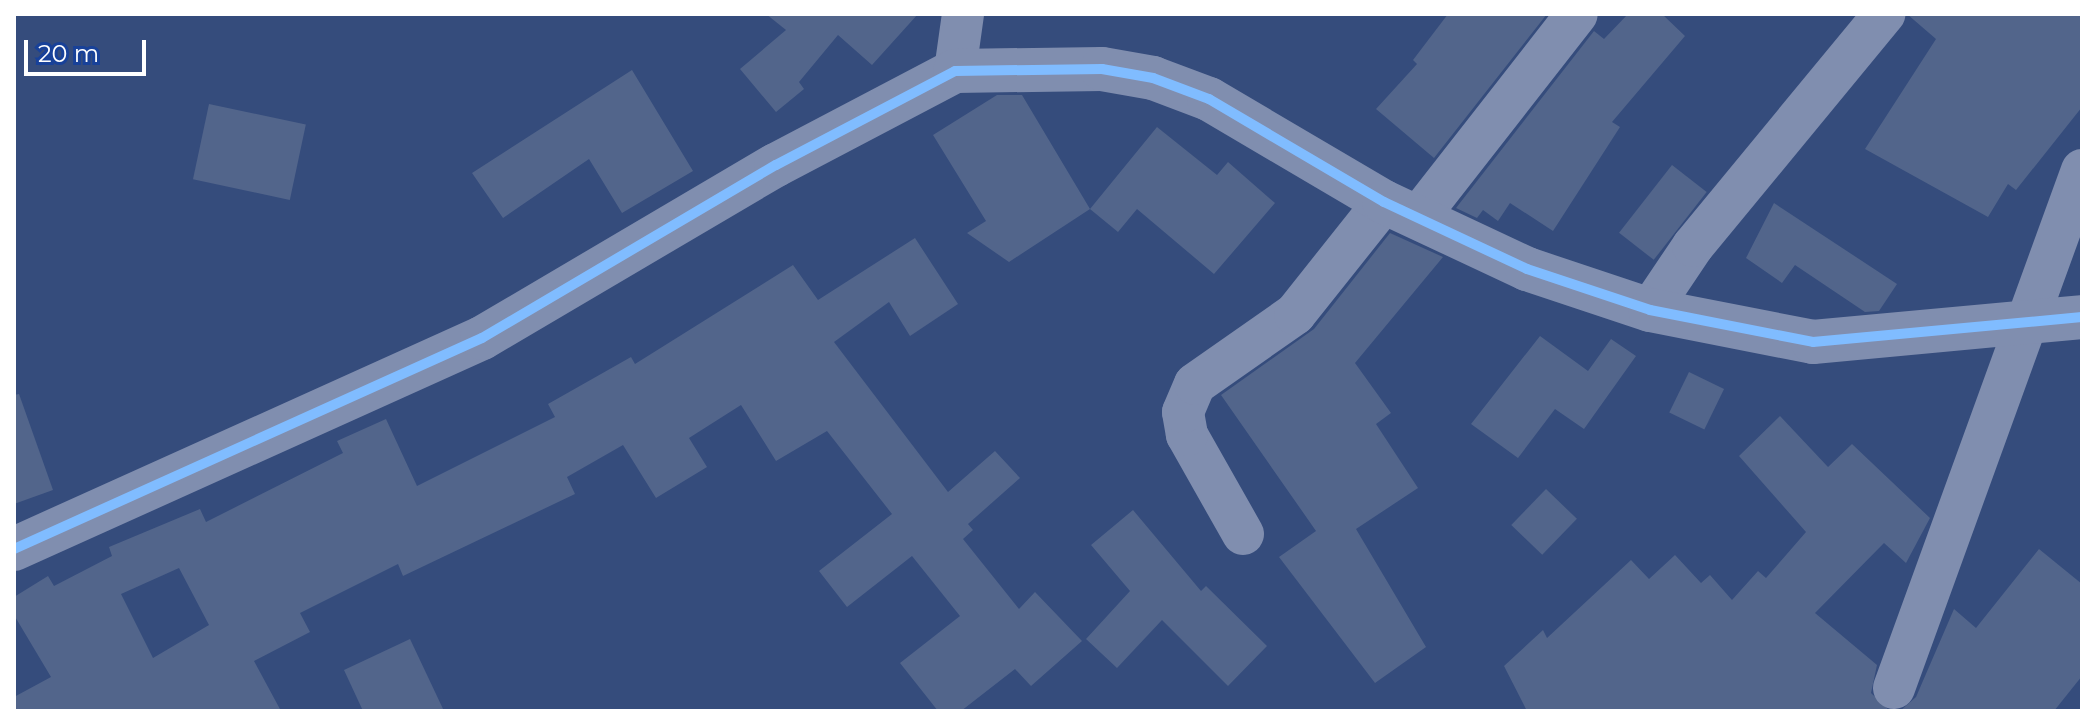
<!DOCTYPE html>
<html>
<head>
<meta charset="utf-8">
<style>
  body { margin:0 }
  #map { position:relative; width:2096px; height:725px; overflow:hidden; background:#354c7c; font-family:Montserrat,sans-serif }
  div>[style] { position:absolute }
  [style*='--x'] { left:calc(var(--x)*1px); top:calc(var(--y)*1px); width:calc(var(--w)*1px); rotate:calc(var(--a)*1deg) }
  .building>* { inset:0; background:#52658b; transform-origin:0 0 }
  .minor>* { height:42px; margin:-21px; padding:0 21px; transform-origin:21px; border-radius:21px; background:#808eaf }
  .tertiary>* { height:44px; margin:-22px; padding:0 22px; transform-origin:22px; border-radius:22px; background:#808eaf }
  .cycleway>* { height:10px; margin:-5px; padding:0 5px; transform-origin:5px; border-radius:5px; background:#80bcff }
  span { translate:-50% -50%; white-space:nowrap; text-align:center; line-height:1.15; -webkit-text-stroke:6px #184199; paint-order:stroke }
  .frame { position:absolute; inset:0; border:16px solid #fff; pointer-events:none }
  .scale { position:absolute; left:24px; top:40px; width:122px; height:36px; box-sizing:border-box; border:4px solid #fff; border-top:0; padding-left:10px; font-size:24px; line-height:28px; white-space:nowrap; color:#fff; -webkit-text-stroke:6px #184199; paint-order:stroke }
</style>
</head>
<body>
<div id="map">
  <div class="building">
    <i style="clip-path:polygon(766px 14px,918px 14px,872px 65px,838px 35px,799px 82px,804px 89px,776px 112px,740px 69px,786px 30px)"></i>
    <i style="clip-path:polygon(1448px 14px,1547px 14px,1434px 158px,1376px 109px,1417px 64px,1413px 60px)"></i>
    <i style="clip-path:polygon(1628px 14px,1662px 14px,1685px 36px,1612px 122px,1620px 127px,1553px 231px,1510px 203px,1498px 221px,1483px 210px,1477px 218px,1456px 208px,1594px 31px,1604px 39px)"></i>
    <i style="clip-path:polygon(1907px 14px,2082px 14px,2082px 107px,2016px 190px,2008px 184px,1988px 217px,1865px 149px,1936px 39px)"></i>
    <i style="clip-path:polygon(632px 70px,693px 171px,622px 213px,589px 159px,503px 218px,472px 173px)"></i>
    <i style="clip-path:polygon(997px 95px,1022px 95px,1090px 209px,1009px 262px,967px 233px,986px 221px,933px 135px)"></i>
    <i style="left:209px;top:104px;width:99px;height:77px;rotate:12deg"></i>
    <i style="clip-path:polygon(1157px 127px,1217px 175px,1228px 162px,1275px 203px,1214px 274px,1137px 209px,1118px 232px,1090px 209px)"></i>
    <i style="left:1672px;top:165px;width:44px;height:86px;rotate:38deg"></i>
    <i style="clip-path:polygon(1774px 203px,1897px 284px,1879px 311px,1865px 312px,1795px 265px,1782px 283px,1746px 258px)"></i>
    <i style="clip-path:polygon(1390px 233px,1443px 257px,1355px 363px,1391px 413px,1376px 424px,1418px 488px,1356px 529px,1426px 647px,1375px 683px,1279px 557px,1316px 531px,1221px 395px,1314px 329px)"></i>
    <i style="clip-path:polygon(evenodd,915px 238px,958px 304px,910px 336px,889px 302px,834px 342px,948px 492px,995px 451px,1020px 478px,968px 524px,973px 530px,963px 539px,1019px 609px,1035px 592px,1082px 641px,1031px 686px,1015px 669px,961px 711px,938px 711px,900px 663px,960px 616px,912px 556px,847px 607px,819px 571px,892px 514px,827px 431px,776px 461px,741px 405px,689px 438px,707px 467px,656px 498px,623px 445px,567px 477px,575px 494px,403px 576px,398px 564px,300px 613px,310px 632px,254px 661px,281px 711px,14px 711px,14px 697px,51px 677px,14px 615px,14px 597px,48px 576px,54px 586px,112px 556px,109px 547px,200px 509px,206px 522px,343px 453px,337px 441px,386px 419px,417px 486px,555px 417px,548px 404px,631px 357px,635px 364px,793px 265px,818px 300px,915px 238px,179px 568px,209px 625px,153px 658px,121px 594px,179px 568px)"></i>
    <i style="clip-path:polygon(1540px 336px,1588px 371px,1611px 339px,1636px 356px,1584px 429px,1555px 409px,1518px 458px,1471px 424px)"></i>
    <i style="left:1689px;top:372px;width:39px;height:45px;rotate:26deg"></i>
    <i style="clip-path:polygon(19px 394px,53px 490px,14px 504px,14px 395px)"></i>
    <i style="clip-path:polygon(1780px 416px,1828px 467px,1852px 444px,1930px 518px,1906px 563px,1884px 543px,1815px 613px,1877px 665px,1871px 693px,1890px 711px,1527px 711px,1504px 666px,1543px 630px,1547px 638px,1631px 560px,1649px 579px,1675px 555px,1701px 583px,1710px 575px,1732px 600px,1758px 571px,1766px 578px,1806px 532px,1739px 456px)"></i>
    <i style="left:1546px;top:489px;width:43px;height:50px;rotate:44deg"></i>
    <i style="clip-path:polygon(1133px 510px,1201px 591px,1206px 586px,1267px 646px,1228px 686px,1162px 620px,1117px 668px,1086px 639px,1130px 591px,1091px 545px)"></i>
    <i style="clip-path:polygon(2039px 549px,2082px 584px,2082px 676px,2054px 711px,1900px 711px,1916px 697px,1954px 609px,1976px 628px)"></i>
    <i style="clip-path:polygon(410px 639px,444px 711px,363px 711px,344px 670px)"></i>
  </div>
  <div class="minor">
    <i style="--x:955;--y:71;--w:58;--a:-82"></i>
    <i style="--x:1419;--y:216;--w:256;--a:-52"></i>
    <i style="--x:1650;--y:310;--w:77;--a:-56.1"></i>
    <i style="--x:1693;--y:246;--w:301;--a:-50.5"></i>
    <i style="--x:1243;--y:534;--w:114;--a:-119.5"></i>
    <i style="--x:1187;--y:435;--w:23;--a:-100"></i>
    <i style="--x:1183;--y:412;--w:30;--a:-67"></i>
    <i style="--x:1195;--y:384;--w:122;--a:-35"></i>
    <i style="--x:1295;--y:314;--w:143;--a:-51.5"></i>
    <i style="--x:1894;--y:688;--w:551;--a:-70.05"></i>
  </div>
  <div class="tertiary">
    <i style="--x:14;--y:549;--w:513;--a:-24.27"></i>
    <i style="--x:482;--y:338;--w:341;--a:-30.5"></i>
    <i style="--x:776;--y:165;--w:202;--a:-27.7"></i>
    <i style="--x:955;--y:71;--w:147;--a:-0.8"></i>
    <i style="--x:1102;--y:69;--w:52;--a:10"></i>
    <i style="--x:1153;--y:78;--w:60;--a:20.6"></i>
    <i style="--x:1209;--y:99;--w:203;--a:30.5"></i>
    <i style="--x:1384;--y:202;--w:158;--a:25.1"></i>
    <i style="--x:1527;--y:269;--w:130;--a:18.4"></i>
    <i style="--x:1650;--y:310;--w:166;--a:11.1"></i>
    <i style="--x:1813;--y:342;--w:270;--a:-5.3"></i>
  </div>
  <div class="cycleway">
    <i style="--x:14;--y:549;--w:513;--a:-24.27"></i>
    <i style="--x:482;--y:338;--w:341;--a:-30.5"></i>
    <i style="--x:776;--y:165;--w:202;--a:-27.7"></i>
    <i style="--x:955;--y:71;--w:147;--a:-0.8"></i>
    <i style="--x:1102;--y:69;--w:52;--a:10"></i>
    <i style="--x:1153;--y:78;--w:60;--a:20.6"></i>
    <i style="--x:1209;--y:99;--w:203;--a:30.5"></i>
    <i style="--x:1384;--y:202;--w:158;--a:25.1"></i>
    <i style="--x:1527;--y:269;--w:130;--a:18.4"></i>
    <i style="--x:1650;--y:310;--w:166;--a:11.1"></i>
    <i style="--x:1813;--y:342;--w:270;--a:-5.3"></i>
  </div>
  <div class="frame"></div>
  <div class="scale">20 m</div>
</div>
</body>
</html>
